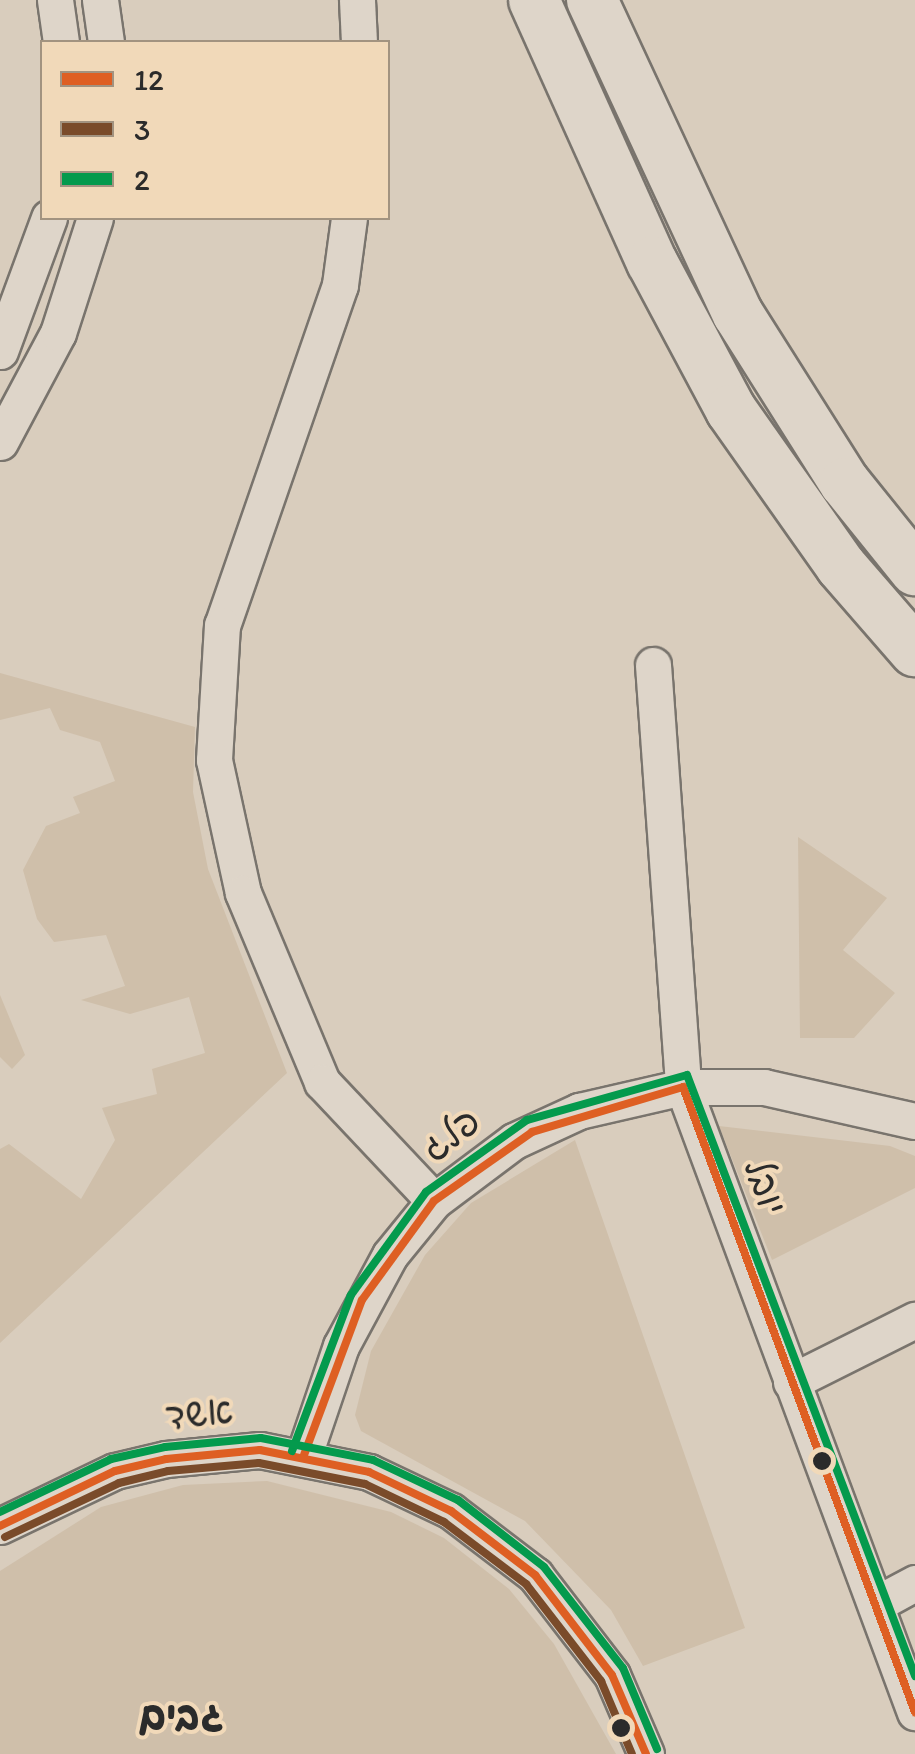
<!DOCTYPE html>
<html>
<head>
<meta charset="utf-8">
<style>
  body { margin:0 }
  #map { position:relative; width:915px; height:1754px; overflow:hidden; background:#d9cdbd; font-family:Itim,"Playpen Sans Hebrew",sans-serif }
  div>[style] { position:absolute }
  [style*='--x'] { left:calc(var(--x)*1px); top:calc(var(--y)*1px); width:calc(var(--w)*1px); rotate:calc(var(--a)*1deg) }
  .green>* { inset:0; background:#cfbfaa }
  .roads { filter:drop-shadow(2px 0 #79746d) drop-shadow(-2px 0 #79746d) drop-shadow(0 2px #79746d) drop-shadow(0 -2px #79746d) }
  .minor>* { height:35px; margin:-17.5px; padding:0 17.5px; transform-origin:17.5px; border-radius:17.5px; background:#ded5c9 }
  .highway>* { height:50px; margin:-25px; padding:0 25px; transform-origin:25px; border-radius:25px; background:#ded5c9 }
  .bus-1>* { height:8px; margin:-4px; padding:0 4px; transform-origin:4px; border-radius:4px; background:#de5f23 }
  .bus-2>* { height:8px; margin:-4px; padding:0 4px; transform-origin:4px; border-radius:4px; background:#7a4b2a }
  .bus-3>* { height:8px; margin:-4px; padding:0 4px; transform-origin:4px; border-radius:4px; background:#049a4d }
  .dots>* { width:28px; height:28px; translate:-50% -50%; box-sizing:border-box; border:5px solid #f1d9b9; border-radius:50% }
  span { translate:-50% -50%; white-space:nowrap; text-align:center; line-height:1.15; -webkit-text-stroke:8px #f1d9b9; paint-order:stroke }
  .street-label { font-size:38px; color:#2b2b2b }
  .neighbourhood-label { font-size:40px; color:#2b2b2b; font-weight:700 }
  .legend { position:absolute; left:40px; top:40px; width:350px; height:180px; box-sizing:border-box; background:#f1d9b9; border:2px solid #a29380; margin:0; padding:12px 18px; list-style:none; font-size:30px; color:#2b2b2b }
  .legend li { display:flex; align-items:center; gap:20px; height:50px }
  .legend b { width:50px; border:2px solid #a29380 }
</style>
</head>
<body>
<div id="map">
  <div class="green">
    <i style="clip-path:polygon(0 673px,195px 727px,193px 792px,208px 869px,287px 1073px,0 1343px,0 1149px,9px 1144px,81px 1199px,115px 1140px,102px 1108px,157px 1094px,152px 1069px,205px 1053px,189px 997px,130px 1014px,81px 1000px,125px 986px,106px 935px,54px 942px,37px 919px,23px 870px,46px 826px,80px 813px,73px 797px,115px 781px,100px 742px,60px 730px,50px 708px,0 720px)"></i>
    <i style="clip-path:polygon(798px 837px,887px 898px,843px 950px,895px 993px,854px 1038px,800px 1038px)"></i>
    <i style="clip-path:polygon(0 995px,25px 1055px,12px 1069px,0 1057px)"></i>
    <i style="clip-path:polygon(719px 1126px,890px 1146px,915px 1156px,915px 1188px,772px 1260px)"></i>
    <i style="clip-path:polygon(575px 1140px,745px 1628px,643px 1666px,611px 1610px,525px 1521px,361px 1431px,355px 1415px,371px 1351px,425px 1255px,471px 1203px)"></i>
    <i style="clip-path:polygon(267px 1481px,391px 1512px,444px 1538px,509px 1589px,554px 1644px,616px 1754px,0 1754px,0 1571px,101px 1507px,183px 1485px)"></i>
  </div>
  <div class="roads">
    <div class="minor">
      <i style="--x:55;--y:0;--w:42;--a:81.9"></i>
      <i style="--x:100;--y:0;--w:42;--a:81.9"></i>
      <i style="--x:357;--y:0;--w:42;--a:87.3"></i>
      <i style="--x:349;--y:218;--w:68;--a:97.7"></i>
      <i style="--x:340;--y:285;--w:360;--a:109.1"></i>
      <i style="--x:222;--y:625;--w:135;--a:93.4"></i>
      <i style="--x:214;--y:760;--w:136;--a:77.7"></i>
      <i style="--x:243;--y:893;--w:205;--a:67.3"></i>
      <i style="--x:322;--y:1082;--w:163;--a:46.7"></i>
      <i style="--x:0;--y:351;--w:142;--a:-69.8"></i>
      <i style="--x:0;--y:442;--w:123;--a:-62"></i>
      <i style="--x:58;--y:333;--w:121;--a:-72.2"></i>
      <i style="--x:653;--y:665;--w:423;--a:85.9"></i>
      <i style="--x:683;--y:1087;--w:667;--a:69.64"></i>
      <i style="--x:791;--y:1382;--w:139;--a:-26.6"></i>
      <i style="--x:304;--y:1455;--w:115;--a:-71.3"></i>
      <i style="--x:341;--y:1346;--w:103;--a:-61.7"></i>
      <i style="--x:390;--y:1255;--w:70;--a:-50.8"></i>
      <i style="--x:434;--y:1201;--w:100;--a:-36.9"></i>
      <i style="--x:514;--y:1141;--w:72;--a:-24.8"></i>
      <i style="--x:579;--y:1111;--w:107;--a:-13"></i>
      <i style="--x:683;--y:1087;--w:81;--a:0"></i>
      <i style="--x:764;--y:1087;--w:155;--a:12.7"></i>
      <i style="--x:0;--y:1526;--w:127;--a:-25.6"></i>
      <i style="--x:115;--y:1471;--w:52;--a:-13.2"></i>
      <i style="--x:166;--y:1459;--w:94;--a:-5.5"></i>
      <i style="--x:260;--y:1450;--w:111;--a:11.4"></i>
      <i style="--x:369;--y:1472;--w:91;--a:25.4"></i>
      <i style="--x:451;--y:1511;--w:106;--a:37.3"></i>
      <i style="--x:535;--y:1575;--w:126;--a:52.4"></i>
      <i style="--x:612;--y:1675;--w:86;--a:66.7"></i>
      <i style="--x:878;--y:1603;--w:42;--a:-28.4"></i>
    </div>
    <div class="highway">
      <i style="--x:534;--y:0;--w:287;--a:65.8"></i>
      <i style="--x:652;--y:262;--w:168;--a:61.9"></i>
      <i style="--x:731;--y:410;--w:191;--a:54.8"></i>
      <i style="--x:841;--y:566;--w:113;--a:49"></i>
      <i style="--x:592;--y:0;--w:346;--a:65.1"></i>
      <i style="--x:738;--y:314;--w:200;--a:57.7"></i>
      <i style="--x:845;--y:483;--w:112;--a:51.2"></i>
    </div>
  </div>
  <div class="bus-1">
    <i style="--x:683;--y:1087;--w:667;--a:69.64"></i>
    <i style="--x:304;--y:1455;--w:165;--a:-69.5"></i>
    <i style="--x:362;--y:1300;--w:122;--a:-54"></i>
    <i style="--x:434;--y:1201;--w:120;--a:-35.1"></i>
    <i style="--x:532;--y:1132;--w:158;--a:-16.6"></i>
    <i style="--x:0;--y:1526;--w:127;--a:-25.6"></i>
    <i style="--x:115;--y:1471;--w:52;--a:-13.2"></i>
    <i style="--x:166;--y:1459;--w:94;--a:-5.5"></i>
    <i style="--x:260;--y:1450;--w:111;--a:11.4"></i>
    <i style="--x:369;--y:1472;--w:91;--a:25.4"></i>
    <i style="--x:451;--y:1511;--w:106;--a:37.3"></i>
    <i style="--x:535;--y:1575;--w:126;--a:52.4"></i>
    <i style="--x:612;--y:1675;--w:86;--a:66.7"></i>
  </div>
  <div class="bus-2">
    <i style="--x:5;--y:1537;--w:126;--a:-25.3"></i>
    <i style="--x:119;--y:1483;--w:50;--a:-13.8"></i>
    <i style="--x:168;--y:1471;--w:91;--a:-5"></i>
    <i style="--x:259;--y:1463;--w:108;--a:11.2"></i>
    <i style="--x:365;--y:1484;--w:88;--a:25.7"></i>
    <i style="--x:444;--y:1522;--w:103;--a:37.1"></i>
    <i style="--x:526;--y:1584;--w:123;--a:52.3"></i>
    <i style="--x:601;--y:1681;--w:79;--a:67"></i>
  </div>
  <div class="bus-3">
    <i style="--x:292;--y:1451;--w:167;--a:-69.3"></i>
    <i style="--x:351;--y:1295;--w:127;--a:-53.9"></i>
    <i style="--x:426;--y:1192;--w:124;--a:-35.5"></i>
    <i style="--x:527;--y:1120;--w:166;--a:-15.7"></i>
    <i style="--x:687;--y:1075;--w:643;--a:69.22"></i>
    <i style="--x:0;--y:1512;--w:123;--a:-25.5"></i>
    <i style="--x:111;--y:1459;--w:55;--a:-12.5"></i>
    <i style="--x:165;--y:1447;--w:96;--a:-5.4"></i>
    <i style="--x:261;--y:1438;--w:114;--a:11.1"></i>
    <i style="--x:373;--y:1460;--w:94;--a:25.2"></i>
    <i style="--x:458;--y:1500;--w:109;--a:37.9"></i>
    <i style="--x:544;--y:1567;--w:128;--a:52"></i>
    <i style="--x:623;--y:1668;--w:88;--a:67.2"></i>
  </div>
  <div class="dots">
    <i style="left:822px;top:1461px;background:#2b2b2b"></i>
    <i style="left:621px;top:1728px;background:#2b2b2b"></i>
  </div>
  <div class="street-label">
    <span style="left:451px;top:1135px;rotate:-36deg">פלג</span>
    <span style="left:765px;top:1187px;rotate:70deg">יובל</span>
    <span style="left:199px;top:1414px;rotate:-6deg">אשד</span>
  </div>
  <div class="neighbourhood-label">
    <span style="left:181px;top:1715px">גבים</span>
  </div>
  <ul class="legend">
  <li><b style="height:12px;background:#de5f23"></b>12</li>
  <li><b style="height:12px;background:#7a4b2a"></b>3</li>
  <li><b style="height:12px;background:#049a4d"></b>2</li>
  </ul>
</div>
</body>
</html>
